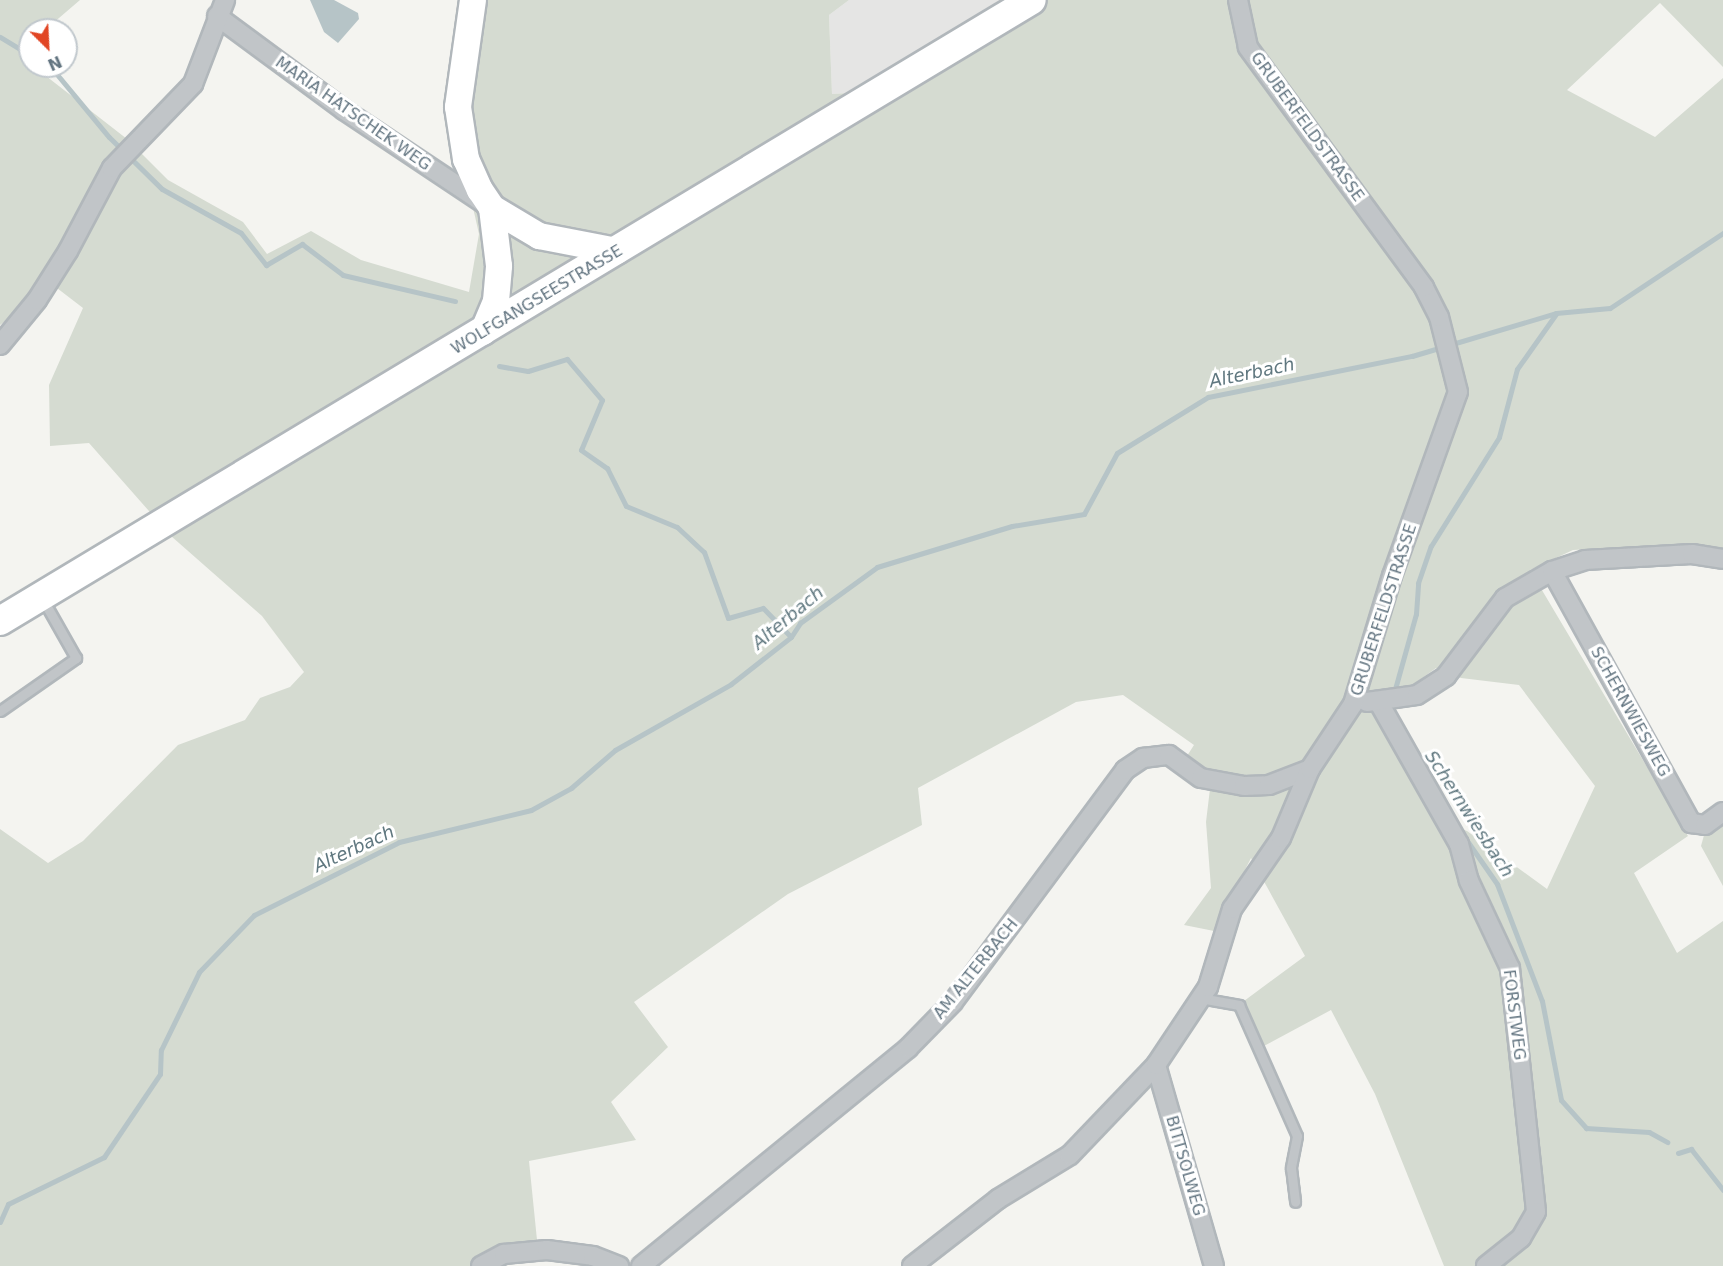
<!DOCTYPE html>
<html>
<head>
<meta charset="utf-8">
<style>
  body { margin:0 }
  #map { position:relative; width:1723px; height:1266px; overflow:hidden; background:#f4f4f0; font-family:"DejaVu Sans",sans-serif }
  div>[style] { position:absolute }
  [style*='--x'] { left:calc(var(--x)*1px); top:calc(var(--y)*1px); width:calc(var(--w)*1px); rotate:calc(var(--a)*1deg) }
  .built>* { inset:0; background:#e5e5e4 }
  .green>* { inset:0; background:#d5dbd1 }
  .water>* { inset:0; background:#b6c4c7 }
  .stream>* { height:5px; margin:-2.5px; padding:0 2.5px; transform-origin:2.5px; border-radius:2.5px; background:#b6c4c7 }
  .roads { filter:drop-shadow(2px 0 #b1b7bb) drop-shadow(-2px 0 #b1b7bb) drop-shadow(0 2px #b1b7bb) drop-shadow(0 -2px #b1b7bb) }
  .service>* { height:9px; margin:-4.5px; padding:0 4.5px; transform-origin:4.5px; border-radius:4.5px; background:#c1c5c8 }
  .minor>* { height:18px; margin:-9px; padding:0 9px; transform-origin:9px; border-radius:9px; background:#c1c5c8 }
  .secondary>* { height:26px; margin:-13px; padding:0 13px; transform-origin:13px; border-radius:13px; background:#fff }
  .primary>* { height:28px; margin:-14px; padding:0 14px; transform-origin:14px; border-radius:14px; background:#fff }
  span { translate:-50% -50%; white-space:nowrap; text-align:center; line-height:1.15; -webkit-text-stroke:6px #fff; paint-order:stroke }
  .street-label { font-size:16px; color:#637581 }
  .water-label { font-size:18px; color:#5f777f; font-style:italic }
  .north { position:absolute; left:18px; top:18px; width:60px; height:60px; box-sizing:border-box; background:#fff; border:2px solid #c1c8cd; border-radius:50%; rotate:156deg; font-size:16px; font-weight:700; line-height:24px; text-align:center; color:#637581 }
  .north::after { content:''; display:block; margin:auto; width:21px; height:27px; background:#e14523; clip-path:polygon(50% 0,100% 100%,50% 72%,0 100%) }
</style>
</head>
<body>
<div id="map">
  <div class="built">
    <i style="clip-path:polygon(849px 0,1002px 0,1008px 31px,913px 89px,832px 94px,829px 15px)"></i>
  </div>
  <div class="green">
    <i style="clip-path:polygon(evenodd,0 0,80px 0,45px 30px,30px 30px,30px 44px,19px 55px,127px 139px,168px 180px,243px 222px,267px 254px,311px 231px,361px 260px,469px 292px,479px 234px,451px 111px,470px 0,849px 0,829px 15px,832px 94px,913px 89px,1008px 31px,1002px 0,1723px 0,1723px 67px,1660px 3px,1567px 90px,1655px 137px,1723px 78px,1723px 550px,1664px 545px,1573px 550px,1530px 570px,1688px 836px,1634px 873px,1677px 953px,1723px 921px,1723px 1266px,1444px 1266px,1375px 1094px,1331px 1010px,1262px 1047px,1244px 1001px,1305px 956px,1251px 858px,1214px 931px,1184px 925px,1211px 888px,1206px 822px,1212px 772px,1187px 756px,1194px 745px,1123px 695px,1076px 702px,918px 788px,922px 825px,788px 894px,634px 1002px,668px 1047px,611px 1102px,636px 1140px,529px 1161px,537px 1240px,470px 1266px,0 1266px,0 829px,48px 863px,83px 841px,178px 745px,245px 720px,260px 698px,290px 687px,304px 672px,262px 616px,171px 536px,89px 443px,50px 446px,49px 385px,83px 308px,53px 285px,0 325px,0 0,1436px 668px,1461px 678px,1519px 685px,1595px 786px,1547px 889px,1467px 831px,1437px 819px,1376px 712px,1436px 668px)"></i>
    <i style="clip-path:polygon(1723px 816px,1723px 886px,1701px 846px,1706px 828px)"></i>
  </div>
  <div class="water">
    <i style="clip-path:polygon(310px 0,334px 0,358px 13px,359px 19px,338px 43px,324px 32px)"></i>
  </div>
  <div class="stream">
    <i style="--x:0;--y:37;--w:35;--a:31"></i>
    <i style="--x:50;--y:66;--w:92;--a:50.3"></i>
    <i style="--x:109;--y:137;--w:74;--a:44.5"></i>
    <i style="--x:162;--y:189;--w:90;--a:29.1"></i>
    <i style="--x:241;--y:233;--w:41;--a:52"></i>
    <i style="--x:266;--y:265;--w:42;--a:-30.3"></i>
    <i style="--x:302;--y:244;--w:51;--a:37.1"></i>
    <i style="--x:343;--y:275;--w:115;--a:13.1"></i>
    <i style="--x:499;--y:366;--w:29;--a:10"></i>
    <i style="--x:528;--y:371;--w:41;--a:-17.1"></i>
    <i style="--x:567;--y:359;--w:54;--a:49.5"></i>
    <i style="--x:602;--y:400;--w:54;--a:112.8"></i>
    <i style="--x:581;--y:450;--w:32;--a:35"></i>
    <i style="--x:607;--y:468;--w:42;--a:63.4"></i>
    <i style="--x:626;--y:506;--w:55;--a:22.4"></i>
    <i style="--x:677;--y:527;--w:37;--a:43"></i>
    <i style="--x:704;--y:552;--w:70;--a:70"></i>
    <i style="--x:728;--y:618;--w:36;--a:-16"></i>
    <i style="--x:763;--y:608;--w:40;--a:46"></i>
    <i style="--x:1395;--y:689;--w:78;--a:-74.4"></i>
    <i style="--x:1416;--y:614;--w:31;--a:-86"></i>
    <i style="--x:1418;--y:583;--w:39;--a:-71"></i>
    <i style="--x:1431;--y:546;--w:128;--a:-58"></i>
    <i style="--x:1499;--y:437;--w:70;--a:-75.2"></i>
    <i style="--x:1517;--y:369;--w:67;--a:-54.7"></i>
    <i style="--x:1463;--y:835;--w:60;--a:55.2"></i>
    <i style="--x:1497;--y:884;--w:125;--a:69"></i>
    <i style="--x:1542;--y:1001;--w:101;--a:79.1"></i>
    <i style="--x:1561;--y:1100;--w:38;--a:48"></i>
    <i style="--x:1586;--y:1128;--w:63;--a:3.6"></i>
    <i style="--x:1649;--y:1132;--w:21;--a:29"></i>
    <i style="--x:1678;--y:1153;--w:14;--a:-17"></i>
    <i style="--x:1691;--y:1149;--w:52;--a:52"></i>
    <i style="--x:0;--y:1222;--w:20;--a:-66"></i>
    <i style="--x:8;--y:1204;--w:107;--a:-26.1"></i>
    <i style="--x:104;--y:1157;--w:100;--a:-56"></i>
    <i style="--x:160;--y:1074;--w:24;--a:-88"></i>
    <i style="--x:161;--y:1050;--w:87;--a:-64"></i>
    <i style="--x:199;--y:972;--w:79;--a:-46"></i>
    <i style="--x:254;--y:915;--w:162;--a:-26.7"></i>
    <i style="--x:399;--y:842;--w:136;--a:-13.6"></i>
    <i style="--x:531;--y:810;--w:46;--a:-28.8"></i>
    <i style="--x:571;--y:788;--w:58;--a:-40.8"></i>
    <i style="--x:615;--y:750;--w:133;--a:-29.6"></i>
    <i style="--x:731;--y:684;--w:76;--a:-38.1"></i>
    <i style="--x:791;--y:637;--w:17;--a:-57"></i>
    <i style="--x:800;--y:623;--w:95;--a:-36"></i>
    <i style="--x:877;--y:567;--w:141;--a:-16.9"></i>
    <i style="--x:1012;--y:526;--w:73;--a:-9.5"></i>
    <i style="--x:1084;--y:514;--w:69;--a:-61.6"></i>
    <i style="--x:1117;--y:453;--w:107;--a:-31.6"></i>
    <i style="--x:1208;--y:397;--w:208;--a:-11.4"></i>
    <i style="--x:1412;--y:356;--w:150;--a:-16.6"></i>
    <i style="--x:1556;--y:313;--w:54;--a:-5.3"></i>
    <i style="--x:1610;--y:308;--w:136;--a:-33.6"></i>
  </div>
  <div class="roads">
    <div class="service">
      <i style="--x:0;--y:711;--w:93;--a:-34.9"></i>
      <i style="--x:76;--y:658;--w:69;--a:-119.5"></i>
      <i style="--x:1200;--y:998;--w:40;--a:10"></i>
      <i style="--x:1239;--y:1005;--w:143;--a:66.1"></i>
      <i style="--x:1297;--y:1136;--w:33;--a:101"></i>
      <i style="--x:1291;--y:1168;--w:34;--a:83"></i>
    </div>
    <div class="minor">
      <i style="--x:217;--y:16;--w:158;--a:36.5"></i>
      <i style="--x:344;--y:110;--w:173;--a:33.7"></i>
      <i style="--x:0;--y:345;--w:58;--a:-50.6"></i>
      <i style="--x:37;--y:300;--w:58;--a:-57.7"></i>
      <i style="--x:68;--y:251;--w:94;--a:-62.1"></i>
      <i style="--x:112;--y:168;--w:117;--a:-46"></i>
      <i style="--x:193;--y:84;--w:90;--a:-69.1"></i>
      <i style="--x:1552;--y:571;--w:288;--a:61.1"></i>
      <i style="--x:1691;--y:823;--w:14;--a:8"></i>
      <i style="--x:1705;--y:825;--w:22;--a:-36"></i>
      <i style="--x:1378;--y:701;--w:164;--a:60.5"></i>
      <i style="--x:1459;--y:844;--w:38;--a:75"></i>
      <i style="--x:1469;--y:881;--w:96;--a:64.8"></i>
      <i style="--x:1510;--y:968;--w:245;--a:83.9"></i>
      <i style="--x:1536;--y:1212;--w:30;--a:120"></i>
      <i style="--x:1521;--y:1238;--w:45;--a:141.3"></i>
      <i style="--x:1367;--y:702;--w:50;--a:-8"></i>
      <i style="--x:1417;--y:695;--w:35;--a:-33"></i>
      <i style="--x:1446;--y:676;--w:98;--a:-52.9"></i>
      <i style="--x:1505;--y:598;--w:54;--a:-29.9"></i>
      <i style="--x:1552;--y:571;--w:35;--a:-18"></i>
      <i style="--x:1585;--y:560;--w:107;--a:-3.2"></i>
      <i style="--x:1692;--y:554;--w:31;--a:9"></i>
      <i style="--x:1156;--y:1065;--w:209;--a:73.9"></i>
      <i style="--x:481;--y:1266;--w:26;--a:-28"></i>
      <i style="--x:504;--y:1254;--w:43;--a:-5.3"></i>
      <i style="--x:547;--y:1250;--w:46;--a:7.4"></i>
      <i style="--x:593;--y:1256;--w:28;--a:21"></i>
      <i style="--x:641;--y:1266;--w:345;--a:-39.2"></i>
      <i style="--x:908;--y:1048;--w:64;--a:-45.6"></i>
      <i style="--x:953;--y:1002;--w:289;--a:-53.4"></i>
      <i style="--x:1125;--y:770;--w:22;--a:-34"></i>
      <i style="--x:1143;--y:758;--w:26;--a:-7"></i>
      <i style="--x:1169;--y:755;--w:39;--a:36"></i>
      <i style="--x:1201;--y:778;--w:44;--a:10.5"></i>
      <i style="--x:1244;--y:786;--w:25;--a:-2"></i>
      <i style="--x:1269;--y:785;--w:44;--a:-21.3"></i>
      <i style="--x:912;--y:1266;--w:109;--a:-37.9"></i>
      <i style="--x:998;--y:1199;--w:84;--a:-31.4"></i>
      <i style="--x:1070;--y:1155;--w:124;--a:-46.3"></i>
      <i style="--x:1156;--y:1065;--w:94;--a:-56.3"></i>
      <i style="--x:1208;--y:987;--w:82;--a:-72.9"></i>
      <i style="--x:1232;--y:909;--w:86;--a:-55.4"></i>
      <i style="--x:1281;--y:838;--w:75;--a:-67.2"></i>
      <i style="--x:1310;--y:769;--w:78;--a:-56.5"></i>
      <i style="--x:1353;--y:704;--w:134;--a:-73.1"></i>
      <i style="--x:1392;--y:576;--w:195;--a:-70.3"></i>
      <i style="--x:1458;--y:392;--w:77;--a:-104.2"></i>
      <i style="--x:1439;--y:317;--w:34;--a:-117"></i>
      <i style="--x:1424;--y:287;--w:298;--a:-126.3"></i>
      <i style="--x:1248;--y:47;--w:48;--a:-102"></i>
    </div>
    <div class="secondary">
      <i style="--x:473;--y:0;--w:108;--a:98"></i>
      <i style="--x:458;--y:107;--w:53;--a:81.3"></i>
      <i style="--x:466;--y:159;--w:34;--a:66"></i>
      <i style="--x:480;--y:190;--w:22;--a:56"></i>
      <i style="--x:492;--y:208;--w:55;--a:30.8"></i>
      <i style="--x:539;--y:236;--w:79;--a:10.9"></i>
      <i style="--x:483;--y:332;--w:34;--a:-67"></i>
      <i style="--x:496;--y:301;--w:35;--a:-85"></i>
      <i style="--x:499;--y:266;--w:58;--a:-96.9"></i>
    </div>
    <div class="primary">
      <i style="--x:0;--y:621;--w:1204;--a:-31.04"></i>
    </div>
  </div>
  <div class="street-label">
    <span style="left:353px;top:114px;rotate:35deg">MARIA HATSCHEK WEG</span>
    <span style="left:1307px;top:127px;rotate:54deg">GRUBERFELDSTRASSE</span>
    <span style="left:537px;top:300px;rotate:-31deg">WOLFGANGSEESTRASSE</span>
    <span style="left:1384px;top:610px;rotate:-72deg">GRUBERFELDSTRASSE</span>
    <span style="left:1630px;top:712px;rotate:61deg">SCHERNWIESWEG</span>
    <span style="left:976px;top:969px;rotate:-51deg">AM ALTERBACH</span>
    <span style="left:1514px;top:1015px;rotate:83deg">FORSTWEG</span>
    <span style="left:1185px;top:1166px;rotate:74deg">BITTSOLWEG</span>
  </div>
  <div class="water-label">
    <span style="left:1252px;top:373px;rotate:-12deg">Alterbach</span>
    <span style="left:788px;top:618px;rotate:-40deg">Alterbach</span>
    <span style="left:1469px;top:814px;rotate:57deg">Schernwiesbach</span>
    <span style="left:354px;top:849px;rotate:-25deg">Alterbach</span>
  </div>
  <div class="north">N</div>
</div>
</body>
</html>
